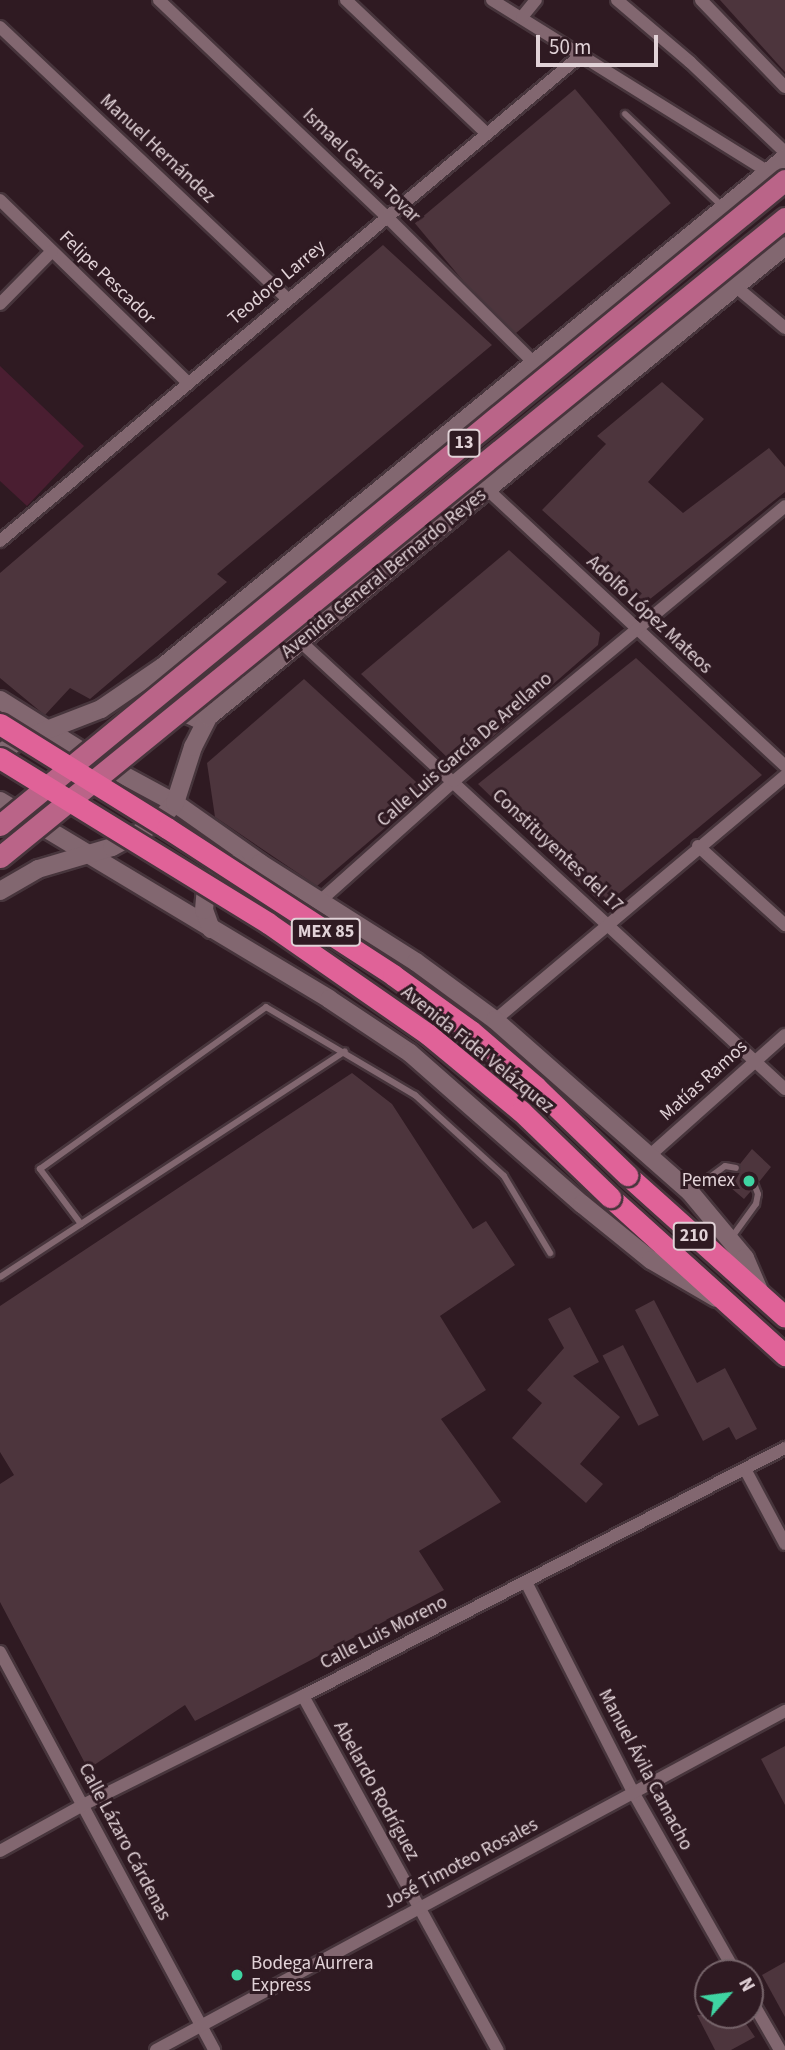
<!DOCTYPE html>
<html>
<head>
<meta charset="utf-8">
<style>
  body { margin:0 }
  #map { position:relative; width:785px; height:2050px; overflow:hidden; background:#2f1a22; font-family:"Source Sans 3",sans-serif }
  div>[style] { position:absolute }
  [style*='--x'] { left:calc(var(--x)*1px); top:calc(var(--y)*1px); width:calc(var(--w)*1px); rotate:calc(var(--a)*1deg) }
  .green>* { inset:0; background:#4a1e31 }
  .building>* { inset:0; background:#4d353d; transform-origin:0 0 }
  .roads { filter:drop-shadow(2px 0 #47353c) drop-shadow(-2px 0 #47353c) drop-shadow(0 2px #47353c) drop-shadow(0 -2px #47353c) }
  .lane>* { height:6px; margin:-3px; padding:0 3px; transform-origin:3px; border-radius:3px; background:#826770 }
  .street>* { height:12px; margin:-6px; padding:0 6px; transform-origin:6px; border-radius:6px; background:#826770 }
  .secondary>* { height:18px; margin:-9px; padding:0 9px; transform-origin:9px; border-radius:9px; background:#826770 }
  .highway>* { height:21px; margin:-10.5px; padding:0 10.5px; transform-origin:10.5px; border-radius:10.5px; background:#e06298 }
  .bridges { filter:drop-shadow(2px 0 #47353c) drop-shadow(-2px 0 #47353c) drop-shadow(0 2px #47353c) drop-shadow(0 -2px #47353c) }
  .primary-bridge>* { height:21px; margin:-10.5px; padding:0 10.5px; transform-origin:10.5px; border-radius:10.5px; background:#ba6488 }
  .highway-bridge>* { height:21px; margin:-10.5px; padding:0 10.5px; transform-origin:10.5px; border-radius:10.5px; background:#e06298 }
  .dots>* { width:19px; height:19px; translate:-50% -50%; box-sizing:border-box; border:4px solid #2f1a22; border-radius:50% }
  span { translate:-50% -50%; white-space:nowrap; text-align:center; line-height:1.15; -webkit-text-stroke:6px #2f1a22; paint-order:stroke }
  .shield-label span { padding:2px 5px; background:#2f1a22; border:2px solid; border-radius:5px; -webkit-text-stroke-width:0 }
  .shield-label { font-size:18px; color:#e1d2d7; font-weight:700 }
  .street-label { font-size:19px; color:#e1d2d7 }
  .poi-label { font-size:19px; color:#e1d2d7 }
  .right { translate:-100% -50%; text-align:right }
  .left { translate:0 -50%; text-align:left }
  .north { position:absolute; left:694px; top:1959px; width:70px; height:70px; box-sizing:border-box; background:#2f1a22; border:2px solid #76646a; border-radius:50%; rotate:62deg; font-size:19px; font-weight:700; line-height:28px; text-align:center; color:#e1d2d7 }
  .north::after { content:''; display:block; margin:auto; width:24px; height:32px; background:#3fd4a2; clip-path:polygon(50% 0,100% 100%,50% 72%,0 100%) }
  .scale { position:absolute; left:536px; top:35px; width:122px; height:32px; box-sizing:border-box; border:4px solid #e1d2d7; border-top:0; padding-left:9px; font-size:21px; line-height:24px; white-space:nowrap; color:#e1d2d7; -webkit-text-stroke:5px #2f1a22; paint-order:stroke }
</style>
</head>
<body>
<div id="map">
  <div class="green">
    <i style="clip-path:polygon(0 366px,84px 446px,27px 506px,0 481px)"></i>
  </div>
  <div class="building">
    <i style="clip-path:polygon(720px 0,785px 0,785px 72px)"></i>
    <i style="left:575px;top:89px;width:149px;height:209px;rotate:50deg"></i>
    <i style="clip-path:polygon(383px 245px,492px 345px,217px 574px,227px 582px,90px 699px,70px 688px,45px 715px,41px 712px,0 678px,0 573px)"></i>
    <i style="clip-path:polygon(662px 382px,704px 419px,648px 482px,683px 513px,769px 448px,785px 467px,785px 492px,645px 603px,542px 510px,606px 444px,597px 436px)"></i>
    <i style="clip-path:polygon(509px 550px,600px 633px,598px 645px,466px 760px,452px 762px,361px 674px)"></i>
    <i style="clip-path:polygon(636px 658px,762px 775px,604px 906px,478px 784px)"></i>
    <i style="clip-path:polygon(304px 679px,427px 792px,317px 886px,215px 817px,207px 763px)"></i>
    <i style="clip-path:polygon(352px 1073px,392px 1104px,473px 1229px,486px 1221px,515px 1265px,440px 1316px,486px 1390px,441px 1419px,501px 1502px,419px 1551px,444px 1590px,195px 1721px,185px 1705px,88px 1769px,0 1602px,0 1484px,14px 1475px,0 1452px,0 1306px)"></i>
    <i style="clip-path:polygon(752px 1149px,771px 1167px,759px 1182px,751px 1182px,751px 1191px,744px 1199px,724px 1182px,731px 1173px,740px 1172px,740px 1164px)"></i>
    <i style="clip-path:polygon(654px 1300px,697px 1383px,725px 1368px,757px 1429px,736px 1440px,729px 1427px,703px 1441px,635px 1310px)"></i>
    <i style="clip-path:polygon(570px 1307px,599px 1362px,573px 1376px,620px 1417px,580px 1464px,603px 1484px,586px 1503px,512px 1438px,542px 1403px,527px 1390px,564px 1348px,548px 1319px)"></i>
    <i style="left:623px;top:1345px;width:79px;height:23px;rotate:63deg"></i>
    <i style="clip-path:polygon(785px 1746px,785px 1805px,761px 1759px)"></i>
    <i style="clip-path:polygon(785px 1962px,785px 2017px,762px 1975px)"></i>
    <i style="clip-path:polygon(697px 2015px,740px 2015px,755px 2037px,731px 2050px,715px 2050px)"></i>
  </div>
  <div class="roads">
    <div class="lane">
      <i style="--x:625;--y:114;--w:135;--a:43.5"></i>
      <i style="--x:691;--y:1191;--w:42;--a:-36.3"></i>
      <i style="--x:725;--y:1166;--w:11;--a:10"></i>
      <i style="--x:81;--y:1224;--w:69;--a:-126.7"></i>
      <i style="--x:40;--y:1169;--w:278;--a:-35.6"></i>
      <i style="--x:266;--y:1007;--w:173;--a:30.6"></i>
      <i style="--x:415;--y:1095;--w:120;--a:42.3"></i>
      <i style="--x:504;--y:1176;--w:90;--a:59.1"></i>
      <i style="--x:732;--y:1237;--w:41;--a:-54"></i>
      <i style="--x:756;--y:1204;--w:10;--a:-79"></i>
      <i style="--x:758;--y:1194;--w:9;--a:-111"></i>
      <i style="--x:0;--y:1277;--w:412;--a:-33.2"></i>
    </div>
    <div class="street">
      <i style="--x:159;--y:0;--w:315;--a:43.6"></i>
      <i style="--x:387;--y:217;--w:207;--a:44.8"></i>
      <i style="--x:346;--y:0;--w:193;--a:43.5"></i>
      <i style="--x:492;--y:0;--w:324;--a:31.9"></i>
      <i style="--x:617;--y:0;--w:96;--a:40.3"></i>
      <i style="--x:690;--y:62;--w:131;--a:43.5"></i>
      <i style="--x:701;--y:0;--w:121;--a:46"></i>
      <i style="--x:522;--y:17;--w:22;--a:-51"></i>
      <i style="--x:0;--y:27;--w:396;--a:43.4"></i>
      <i style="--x:0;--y:200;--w:262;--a:44.2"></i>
      <i style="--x:735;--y:286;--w:65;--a:40"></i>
      <i style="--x:0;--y:304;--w:74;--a:-45.5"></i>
      <i style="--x:488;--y:490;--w:405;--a:42.9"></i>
      <i style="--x:0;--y:541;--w:756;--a:-39.9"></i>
      <i style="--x:301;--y:642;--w:659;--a:42.72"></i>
      <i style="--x:698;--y:846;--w:118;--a:42.2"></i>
      <i style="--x:320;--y:901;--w:180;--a:-41.8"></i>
      <i style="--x:454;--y:781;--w:430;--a:-39.7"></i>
      <i style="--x:495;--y:1020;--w:379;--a:-40.1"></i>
      <i style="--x:649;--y:1156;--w:182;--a:-41.7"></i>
      <i style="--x:745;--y:1469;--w:85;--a:61.9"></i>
      <i style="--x:526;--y:1582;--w:236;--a:63"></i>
      <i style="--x:633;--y:1792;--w:208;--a:60.4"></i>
      <i style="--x:0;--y:1652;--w:452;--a:61.7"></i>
      <i style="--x:303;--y:1696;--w:404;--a:61.2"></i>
      <i style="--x:0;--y:1851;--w:95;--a:-29"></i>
      <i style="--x:83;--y:1805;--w:246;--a:-26.4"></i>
      <i style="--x:303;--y:1696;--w:542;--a:-27.23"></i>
      <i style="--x:750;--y:1998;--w:60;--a:60"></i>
      <i style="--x:156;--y:2050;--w:715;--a:-28.32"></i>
    </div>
    <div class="secondary">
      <i style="--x:161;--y:678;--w:23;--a:77"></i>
      <i style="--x:166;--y:700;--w:12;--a:48"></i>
      <i style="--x:174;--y:709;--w:24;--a:22"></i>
      <i style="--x:196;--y:718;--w:12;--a:-5"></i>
      <i style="--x:0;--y:700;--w:119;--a:32"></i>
      <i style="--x:101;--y:763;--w:84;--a:28.4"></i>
      <i style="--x:175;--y:803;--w:104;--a:35.2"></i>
      <i style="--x:260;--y:863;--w:185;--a:32.4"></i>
      <i style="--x:416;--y:962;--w:98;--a:36.3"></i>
      <i style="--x:495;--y:1020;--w:260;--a:41.4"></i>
      <i style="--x:690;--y:1192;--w:86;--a:50.2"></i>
      <i style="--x:745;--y:1258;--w:40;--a:66.6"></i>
      <i style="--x:0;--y:754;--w:20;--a:-37"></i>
      <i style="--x:16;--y:742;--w:91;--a:-21.2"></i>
      <i style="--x:101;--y:709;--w:78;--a:-34.5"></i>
      <i style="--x:165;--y:665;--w:801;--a:-39.27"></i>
      <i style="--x:0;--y:801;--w:384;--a:31"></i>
      <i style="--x:329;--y:999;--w:97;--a:33.7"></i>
      <i style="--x:410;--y:1053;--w:229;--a:41.3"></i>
      <i style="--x:582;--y:1204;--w:89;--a:39.1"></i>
      <i style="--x:651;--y:1260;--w:75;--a:30.3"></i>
      <i style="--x:0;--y:891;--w:44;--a:-30.1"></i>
      <i style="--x:38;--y:869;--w:77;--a:-16.6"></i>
      <i style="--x:112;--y:847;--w:49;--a:-28.1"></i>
      <i style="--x:155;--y:824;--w:29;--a:-46"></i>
      <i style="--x:175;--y:803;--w:59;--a:-72.2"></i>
      <i style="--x:193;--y:747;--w:34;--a:-63"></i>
      <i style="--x:208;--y:717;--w:745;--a:-39.22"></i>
      <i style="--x:211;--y:929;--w:20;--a:-110"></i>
      <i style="--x:204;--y:910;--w:22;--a:-85"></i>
      <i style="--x:206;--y:888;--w:21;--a:-53"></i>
      <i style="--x:219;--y:871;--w:19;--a:-25"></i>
    </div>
    <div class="highway">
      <i style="--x:627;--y:1175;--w:212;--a:41.9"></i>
      <i style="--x:610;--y:1197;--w:236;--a:42.1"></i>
    </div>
  </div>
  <div class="bridges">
    <div class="primary-bridge">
      <i style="--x:0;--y:825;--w:1016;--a:-39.41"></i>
      <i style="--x:0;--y:857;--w:1012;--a:-39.15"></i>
    </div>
    <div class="highway-bridge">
      <i style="--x:0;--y:724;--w:197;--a:31.9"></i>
      <i style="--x:167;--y:828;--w:270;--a:33"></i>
      <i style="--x:393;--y:975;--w:96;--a:35.7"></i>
      <i style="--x:471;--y:1031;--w:86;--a:40.7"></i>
      <i style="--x:536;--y:1087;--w:127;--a:44"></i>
      <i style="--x:0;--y:758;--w:315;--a:31.6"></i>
      <i style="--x:268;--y:923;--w:196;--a:34.8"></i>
      <i style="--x:429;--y:1035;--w:119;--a:39.6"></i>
      <i style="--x:521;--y:1111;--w:124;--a:44"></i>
    </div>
  </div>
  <div class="dots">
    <i style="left:749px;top:1181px;background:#3fd4a2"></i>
    <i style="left:237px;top:1975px;background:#3fd4a2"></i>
  </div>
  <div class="shield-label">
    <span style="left:464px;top:443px">13</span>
    <span style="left:326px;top:932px">MEX 85</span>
    <span style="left:694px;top:1236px">210</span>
  </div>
  <div class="street-label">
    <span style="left:157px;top:149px;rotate:43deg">Manuel Hernández</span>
    <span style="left:361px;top:166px;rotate:44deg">Ismael García Tovar</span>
    <span style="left:107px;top:278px;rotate:44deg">Felipe Pescador</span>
    <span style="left:277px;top:283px;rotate:-40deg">Teodoro Larrey</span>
    <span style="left:384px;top:574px;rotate:-39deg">Avenida General Bernardo Reyes</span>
    <span style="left:649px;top:615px;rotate:43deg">Adolfo López Mateos</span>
    <span style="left:465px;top:750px;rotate:-41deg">Calle Luis García De Arellano</span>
    <span style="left:557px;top:851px;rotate:43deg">Constituyentes del 17</span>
    <span style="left:477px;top:1050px;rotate:39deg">Avenida Fidel Velázquez</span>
    <span style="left:704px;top:1081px;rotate:-42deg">Matías Ramos</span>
    <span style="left:384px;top:1633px;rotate:-27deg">Calle Luis Moreno</span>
    <span style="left:645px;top:1770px;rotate:62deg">Manuel Ávila Camacho</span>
    <span style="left:376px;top:1791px;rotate:61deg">Abelardo Rodríguez</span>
    <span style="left:124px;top:1842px;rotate:62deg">Calle Lázaro Cárdenas</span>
    <span style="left:461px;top:1864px;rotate:-28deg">José Timoteo Rosales</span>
  </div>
  <div class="poi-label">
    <span class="right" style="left:735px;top:1181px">Pemex</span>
    <span class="left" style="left:251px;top:1975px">Bodega Aurrera<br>Express</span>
  </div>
  <div class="north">N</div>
  <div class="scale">50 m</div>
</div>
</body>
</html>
